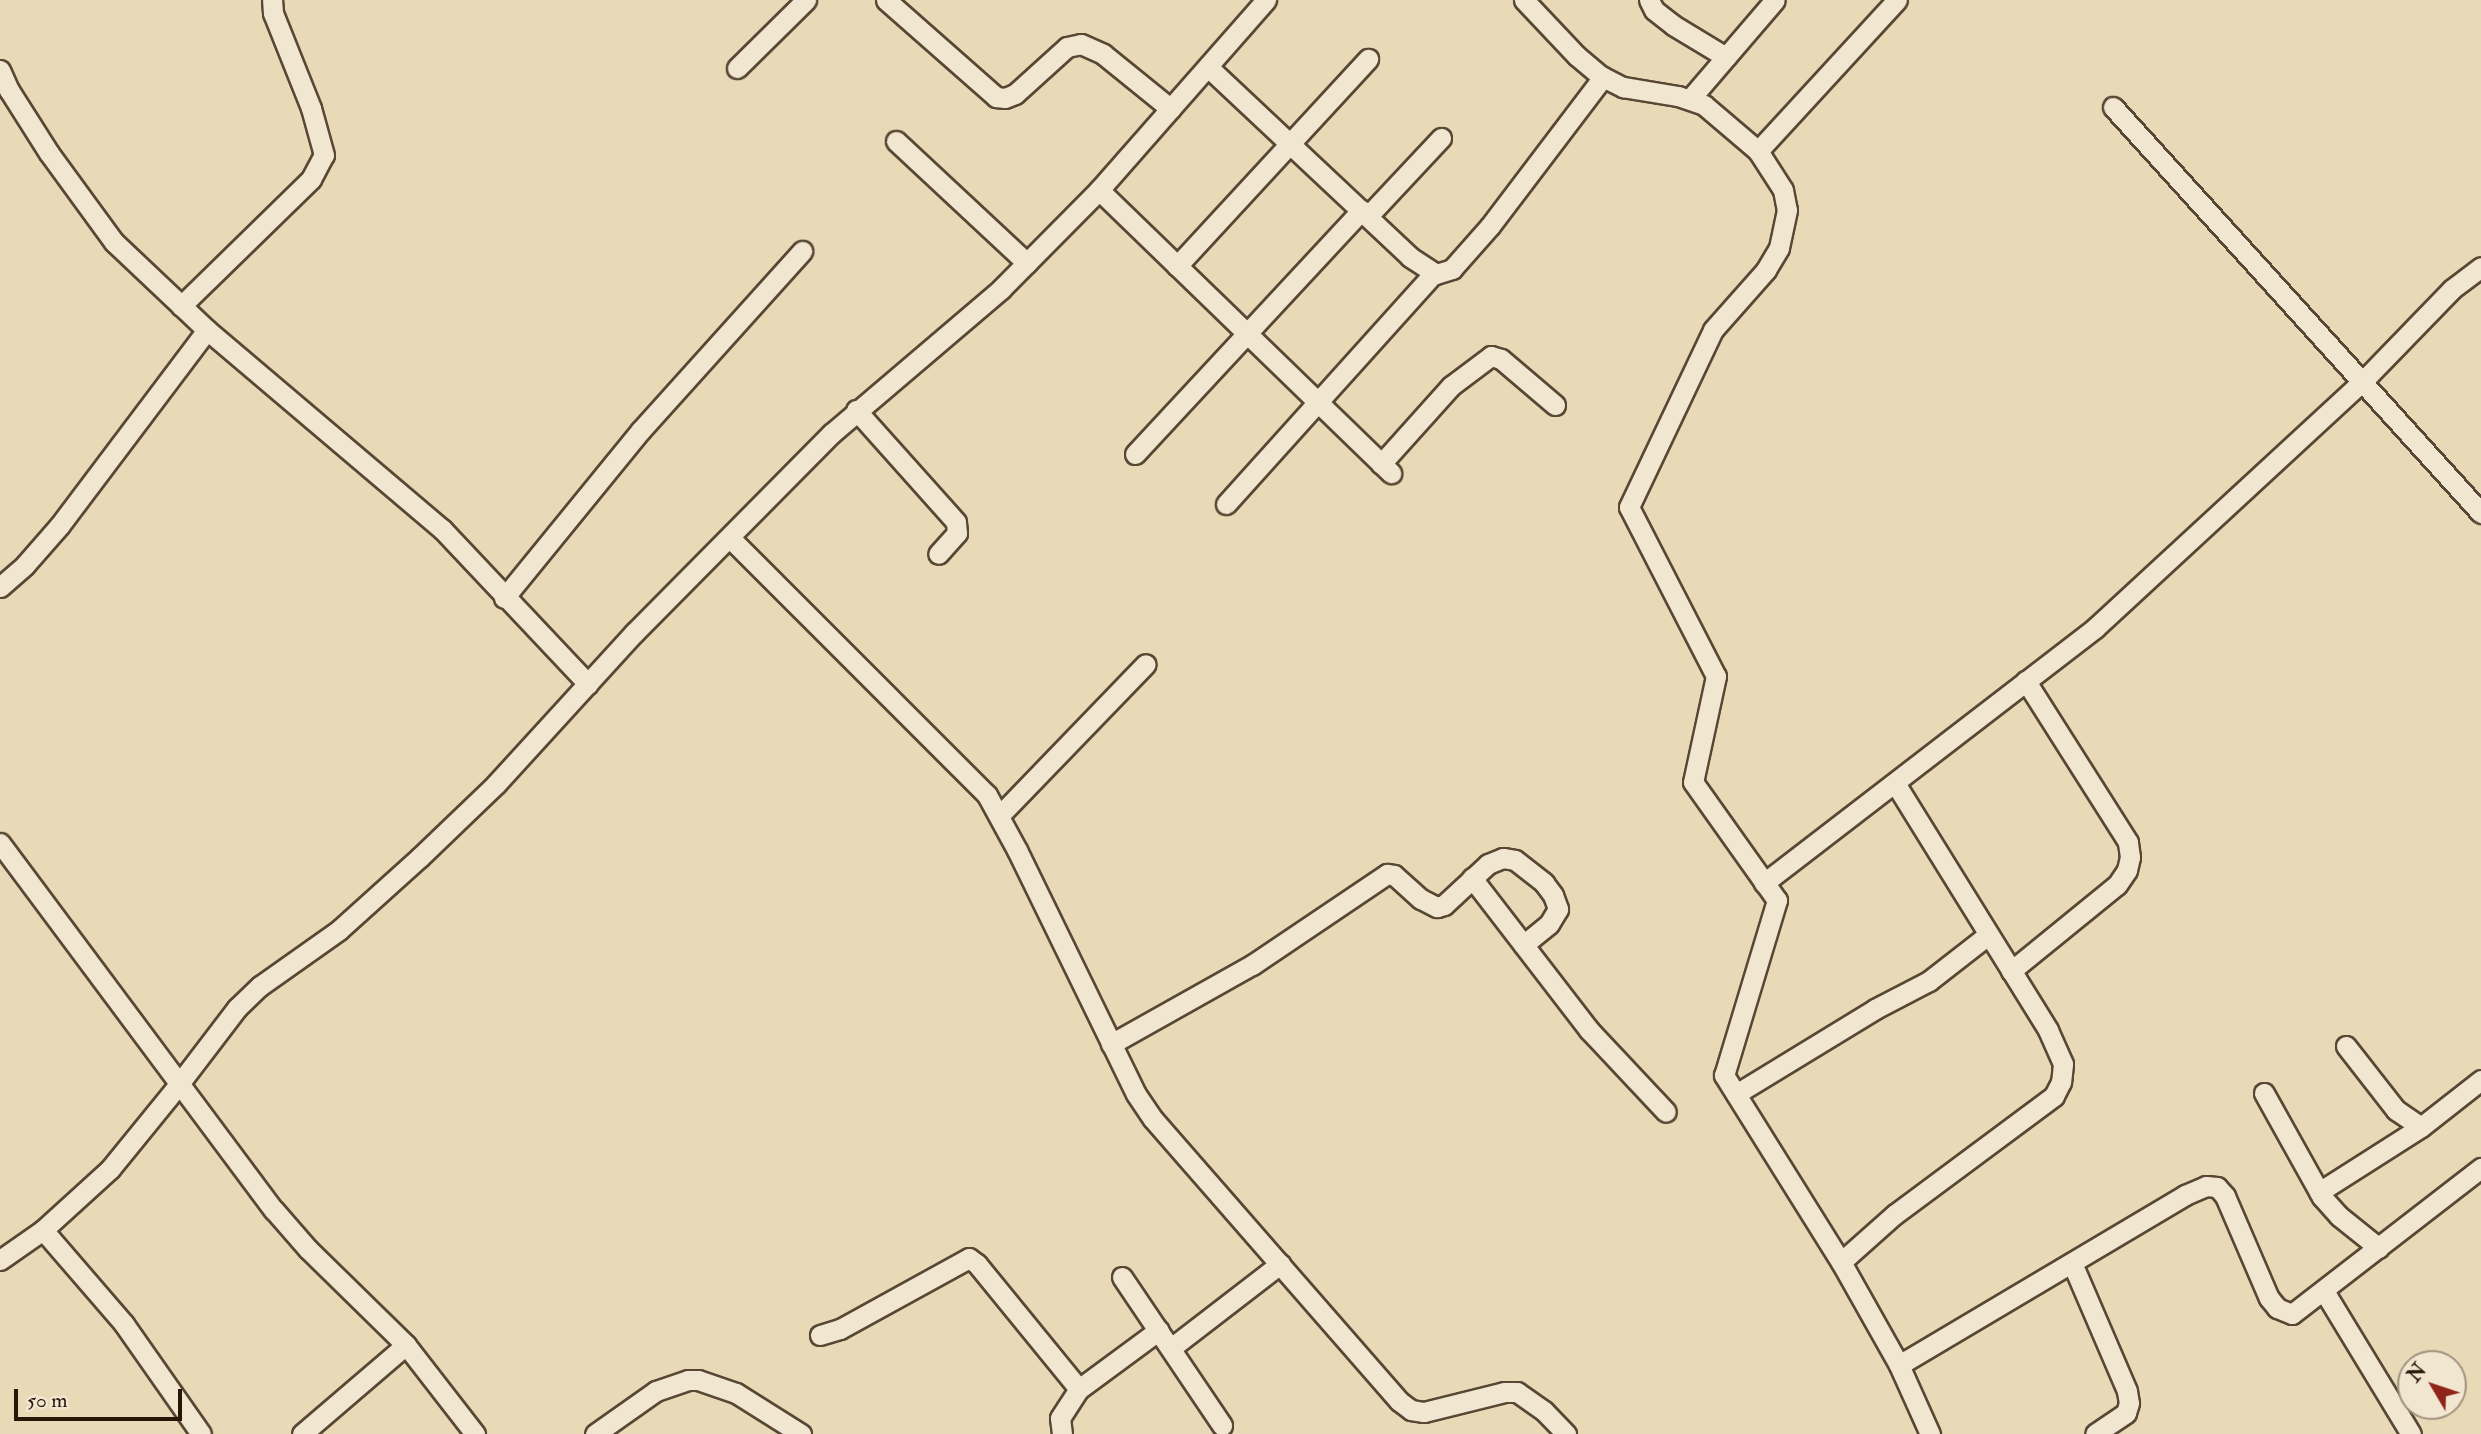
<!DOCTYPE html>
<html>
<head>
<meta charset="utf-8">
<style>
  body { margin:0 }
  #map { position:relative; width:2481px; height:1434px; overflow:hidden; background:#e9dab7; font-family:"IM FELL Double Pica",serif }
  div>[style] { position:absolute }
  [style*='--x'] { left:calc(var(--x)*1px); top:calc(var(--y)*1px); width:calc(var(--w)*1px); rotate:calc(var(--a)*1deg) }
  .roads { filter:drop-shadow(2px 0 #584734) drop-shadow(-2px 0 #584734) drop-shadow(0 2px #584734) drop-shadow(0 -2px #584734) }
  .minor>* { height:19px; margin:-9.5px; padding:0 9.5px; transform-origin:9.5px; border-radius:9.5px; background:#f1e7d0 }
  span { translate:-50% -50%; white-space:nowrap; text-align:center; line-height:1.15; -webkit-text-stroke:5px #f1e7d0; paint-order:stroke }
  .north { position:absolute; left:2397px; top:1350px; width:70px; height:70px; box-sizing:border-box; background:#f1e7d0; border:2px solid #a19380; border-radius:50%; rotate:309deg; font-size:19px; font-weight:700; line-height:28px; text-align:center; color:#281609 }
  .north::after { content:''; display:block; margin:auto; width:24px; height:32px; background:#8f2418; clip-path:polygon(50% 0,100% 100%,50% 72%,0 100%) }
  .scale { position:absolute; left:14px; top:1389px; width:168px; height:32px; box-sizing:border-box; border:4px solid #281609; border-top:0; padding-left:9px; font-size:21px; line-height:24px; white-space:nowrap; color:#281609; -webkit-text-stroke:5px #f1e7d0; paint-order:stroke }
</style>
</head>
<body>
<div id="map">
  <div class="roads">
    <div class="minor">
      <i style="--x:886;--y:0;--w:147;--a:41.4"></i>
      <i style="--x:996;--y:97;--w:9;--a:6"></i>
      <i style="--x:1005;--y:98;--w:11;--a:-22"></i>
      <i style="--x:1015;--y:94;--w:70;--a:-42.1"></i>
      <i style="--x:1067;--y:47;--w:14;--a:-12"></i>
      <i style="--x:1081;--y:44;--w:24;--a:24"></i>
      <i style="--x:1103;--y:54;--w:87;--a:39"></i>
      <i style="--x:1524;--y:0;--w:77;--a:46.6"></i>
      <i style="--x:1577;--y:56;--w:31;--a:40"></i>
      <i style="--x:1601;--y:76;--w:25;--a:27"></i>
      <i style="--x:1623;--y:87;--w:56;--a:9.3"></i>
      <i style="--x:1678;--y:96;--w:28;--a:19"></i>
      <i style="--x:1704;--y:105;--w:71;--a:40.4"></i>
      <i style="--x:1758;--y:151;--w:46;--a:57.3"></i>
      <i style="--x:1783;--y:190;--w:20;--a:79"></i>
      <i style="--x:1787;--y:210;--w:39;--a:102"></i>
      <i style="--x:1779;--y:248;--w:26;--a:121"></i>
      <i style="--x:1766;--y:270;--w:80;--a:131.5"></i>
      <i style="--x:1713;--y:330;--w:196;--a:115.4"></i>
      <i style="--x:1629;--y:507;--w:190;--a:62.8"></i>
      <i style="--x:1716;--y:676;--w:108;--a:102.2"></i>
      <i style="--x:1693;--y:782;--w:145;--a:54.6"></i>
      <i style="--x:1777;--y:900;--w:183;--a:106.8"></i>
      <i style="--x:1724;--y:1075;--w:221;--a:58"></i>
      <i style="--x:1649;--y:0;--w:11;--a:63"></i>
      <i style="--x:1654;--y:10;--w:24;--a:38"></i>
      <i style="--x:1673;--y:25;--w:62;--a:31.1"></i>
      <i style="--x:1208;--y:67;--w:277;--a:43.2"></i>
      <i style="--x:1410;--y:257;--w:31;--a:33"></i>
      <i style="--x:1436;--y:274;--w:17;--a:-17"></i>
      <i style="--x:1452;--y:269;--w:57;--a:-48.5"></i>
      <i style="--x:1490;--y:226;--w:187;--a:-52.8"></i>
      <i style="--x:737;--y:68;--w:97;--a:-44.6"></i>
      <i style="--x:0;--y:70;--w:22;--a:66"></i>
      <i style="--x:9;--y:90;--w:75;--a:57.6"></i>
      <i style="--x:49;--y:153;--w:110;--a:53.9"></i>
      <i style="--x:114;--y:242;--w:128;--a:43.4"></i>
      <i style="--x:207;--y:330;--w:308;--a:40.3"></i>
      <i style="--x:442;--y:529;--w:213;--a:46.7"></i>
      <i style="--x:1690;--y:99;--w:130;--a:-49.4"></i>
      <i style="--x:2113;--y:107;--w:548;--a:47.81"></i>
      <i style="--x:896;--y:141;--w:179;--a:43"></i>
      <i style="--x:1758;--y:151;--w:205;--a:-47.4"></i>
      <i style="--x:1099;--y:190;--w:407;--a:44.1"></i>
      <i style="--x:1368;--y:216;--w:107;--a:-46.9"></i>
      <i style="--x:1177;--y:266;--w:282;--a:-47.3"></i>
      <i style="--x:181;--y:306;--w:182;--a:-44.3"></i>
      <i style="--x:311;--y:179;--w:27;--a:-62"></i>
      <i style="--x:324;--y:155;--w:49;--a:-105.5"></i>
      <i style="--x:311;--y:108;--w:102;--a:-111.8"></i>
      <i style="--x:273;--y:13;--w:13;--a:-94"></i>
      <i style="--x:856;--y:410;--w:150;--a:48.2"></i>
      <i style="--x:956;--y:522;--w:11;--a:85"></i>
      <i style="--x:957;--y:533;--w:28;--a:132"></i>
      <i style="--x:1135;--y:454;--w:333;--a:-47.1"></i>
      <i style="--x:1381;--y:464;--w:105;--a:-48.1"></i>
      <i style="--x:1451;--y:386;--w:50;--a:-36.9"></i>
      <i style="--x:1491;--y:356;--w:10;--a:17"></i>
      <i style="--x:1501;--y:359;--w:71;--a:40.4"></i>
      <i style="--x:1226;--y:504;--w:309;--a:-48"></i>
      <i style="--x:730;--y:538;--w:363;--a:45"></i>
      <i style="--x:987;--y:795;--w:63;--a:61.4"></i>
      <i style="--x:1017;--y:850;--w:271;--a:64"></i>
      <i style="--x:1136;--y:1094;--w:30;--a:56"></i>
      <i style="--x:1153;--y:1119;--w:374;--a:48.9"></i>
      <i style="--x:1399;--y:1401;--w:15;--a:37"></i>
      <i style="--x:1411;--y:1410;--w:13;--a:9"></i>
      <i style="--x:1424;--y:1412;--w:82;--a:-14"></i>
      <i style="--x:1504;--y:1392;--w:13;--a:0"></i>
      <i style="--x:1517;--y:1392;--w:33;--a:35"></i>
      <i style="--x:1544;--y:1411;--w:32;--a:46"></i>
      <i style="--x:0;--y:587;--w:33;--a:-41"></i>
      <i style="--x:25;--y:565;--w:53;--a:-48.8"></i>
      <i style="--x:60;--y:525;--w:244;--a:-53"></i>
      <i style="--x:504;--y:598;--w:217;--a:-50.8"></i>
      <i style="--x:641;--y:430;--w:241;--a:-48"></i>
      <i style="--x:1895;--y:783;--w:291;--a:58.2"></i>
      <i style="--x:2048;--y:1030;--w:37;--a:66"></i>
      <i style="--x:2063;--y:1064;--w:18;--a:96"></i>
      <i style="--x:2061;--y:1082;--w:16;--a:117"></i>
      <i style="--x:2054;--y:1096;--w:198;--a:143.4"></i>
      <i style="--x:1895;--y:1214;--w:72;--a:138.4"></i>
      <i style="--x:1841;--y:1262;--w:118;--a:60.6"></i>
      <i style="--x:1899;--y:1365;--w:76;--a:65.8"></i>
      <i style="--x:999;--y:816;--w:211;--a:-46"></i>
      <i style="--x:0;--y:843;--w:458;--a:53.3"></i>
      <i style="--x:274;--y:1210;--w:52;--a:48.9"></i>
      <i style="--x:308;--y:1249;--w:137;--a:44.4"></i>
      <i style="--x:406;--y:1345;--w:113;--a:52.2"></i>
      <i style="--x:1472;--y:878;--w:192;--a:52.4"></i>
      <i style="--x:1589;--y:1030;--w:112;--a:46.8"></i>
      <i style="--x:1764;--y:883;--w:418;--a:-37.6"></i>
      <i style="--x:2095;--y:628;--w:363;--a:-42.7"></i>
      <i style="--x:2362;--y:382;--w:129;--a:-45.9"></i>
      <i style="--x:2452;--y:289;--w:36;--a:-37"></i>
      <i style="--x:2011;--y:971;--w:136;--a:-39.1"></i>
      <i style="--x:2117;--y:885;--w:18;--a:-56"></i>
      <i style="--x:2127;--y:870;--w:13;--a:-77"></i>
      <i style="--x:2130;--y:857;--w:15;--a:-98"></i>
      <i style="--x:2128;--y:842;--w:191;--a:-122.4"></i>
      <i style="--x:1111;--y:1044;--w:162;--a:-29.3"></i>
      <i style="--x:1252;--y:965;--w:163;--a:-34"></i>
      <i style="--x:1387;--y:874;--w:7;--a:8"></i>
      <i style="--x:1394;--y:875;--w:36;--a:42"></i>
      <i style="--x:1421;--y:899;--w:18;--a:27"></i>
      <i style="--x:1437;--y:907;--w:7;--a:-16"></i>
      <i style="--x:1444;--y:905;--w:60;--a:-43"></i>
      <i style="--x:1488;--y:864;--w:16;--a:-22"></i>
      <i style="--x:1503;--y:858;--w:12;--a:9"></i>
      <i style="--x:1515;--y:860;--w:37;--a:38"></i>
      <i style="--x:1544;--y:883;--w:15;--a:53"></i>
      <i style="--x:1553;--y:895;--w:15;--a:70"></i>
      <i style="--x:1558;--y:909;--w:17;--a:121"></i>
      <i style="--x:1549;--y:924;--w:33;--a:141"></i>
      <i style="--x:2346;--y:1046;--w:81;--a:52"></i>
      <i style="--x:2396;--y:1110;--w:30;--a:34"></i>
      <i style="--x:2264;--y:1093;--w:119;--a:60.9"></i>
      <i style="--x:2322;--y:1197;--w:25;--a:48"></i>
      <i style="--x:2339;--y:1216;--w:51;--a:38.7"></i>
      <i style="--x:1736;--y:1094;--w:163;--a:-31.4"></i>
      <i style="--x:1875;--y:1009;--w:61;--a:-27.4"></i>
      <i style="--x:1929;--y:981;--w:75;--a:-37.9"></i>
      <i style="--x:2319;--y:1192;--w:121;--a:-32.5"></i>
      <i style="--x:2421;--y:1127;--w:76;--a:-38.1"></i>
      <i style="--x:43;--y:1230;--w:124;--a:49.2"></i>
      <i style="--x:124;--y:1324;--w:134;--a:55"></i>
      <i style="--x:0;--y:1260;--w:52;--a:-34.9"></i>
      <i style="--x:43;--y:1230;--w:91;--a:-42.3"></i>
      <i style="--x:110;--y:1169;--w:109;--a:-50.9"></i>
      <i style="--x:179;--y:1084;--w:96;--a:-52.7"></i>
      <i style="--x:237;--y:1008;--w:32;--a:-44"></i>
      <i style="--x:260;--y:986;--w:97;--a:-35.3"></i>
      <i style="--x:339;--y:930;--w:109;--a:-42"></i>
      <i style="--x:420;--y:857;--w:105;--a:-43.8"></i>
      <i style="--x:496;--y:784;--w:205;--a:-47.6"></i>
      <i style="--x:634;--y:633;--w:281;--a:-45.3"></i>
      <i style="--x:832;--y:433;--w:222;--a:-40.4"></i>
      <i style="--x:1001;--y:289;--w:139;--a:-45.3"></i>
      <i style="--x:1099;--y:190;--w:253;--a:-48.7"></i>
      <i style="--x:2072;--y:1263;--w:139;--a:66.7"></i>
      <i style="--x:2127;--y:1391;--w:12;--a:81"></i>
      <i style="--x:2129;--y:1403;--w:10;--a:107"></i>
      <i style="--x:2126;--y:1413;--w:37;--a:146"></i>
      <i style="--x:1122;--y:1277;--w:179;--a:56"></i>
      <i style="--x:2324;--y:1291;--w:167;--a:58.7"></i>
      <i style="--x:820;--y:1335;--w:21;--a:-17"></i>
      <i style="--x:840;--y:1329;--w:147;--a:-28.8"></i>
      <i style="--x:969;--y:1258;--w:10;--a:37"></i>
      <i style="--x:977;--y:1264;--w:161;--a:50.8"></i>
      <i style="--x:1171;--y:1348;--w:138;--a:-37.6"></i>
      <i style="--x:1899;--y:1365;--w:333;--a:-30.7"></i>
      <i style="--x:2185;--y:1195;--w:23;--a:-23"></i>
      <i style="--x:2206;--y:1186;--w:11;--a:5"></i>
      <i style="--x:2217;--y:1187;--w:12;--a:48"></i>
      <i style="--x:2225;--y:1196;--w:111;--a:66.7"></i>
      <i style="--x:2269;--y:1298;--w:13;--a:51"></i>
      <i style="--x:2277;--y:1308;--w:16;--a:22"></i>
      <i style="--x:2292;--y:1314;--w:239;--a:-37.7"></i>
      <i style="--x:302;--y:1434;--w:137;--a:-40.6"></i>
      <i style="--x:595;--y:1434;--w:75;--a:-35.2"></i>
      <i style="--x:656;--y:1391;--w:34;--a:-19"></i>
      <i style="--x:688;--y:1380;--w:10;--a:0"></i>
      <i style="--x:698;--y:1380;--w:40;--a:18.9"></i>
      <i style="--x:736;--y:1393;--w:77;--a:32.2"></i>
      <i style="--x:1062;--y:1434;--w:16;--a:-97"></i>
      <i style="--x:1060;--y:1418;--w:35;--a:-57"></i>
      <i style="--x:1079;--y:1389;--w:99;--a:-36.4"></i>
    </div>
  </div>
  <div class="north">N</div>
  <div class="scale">50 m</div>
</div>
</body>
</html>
